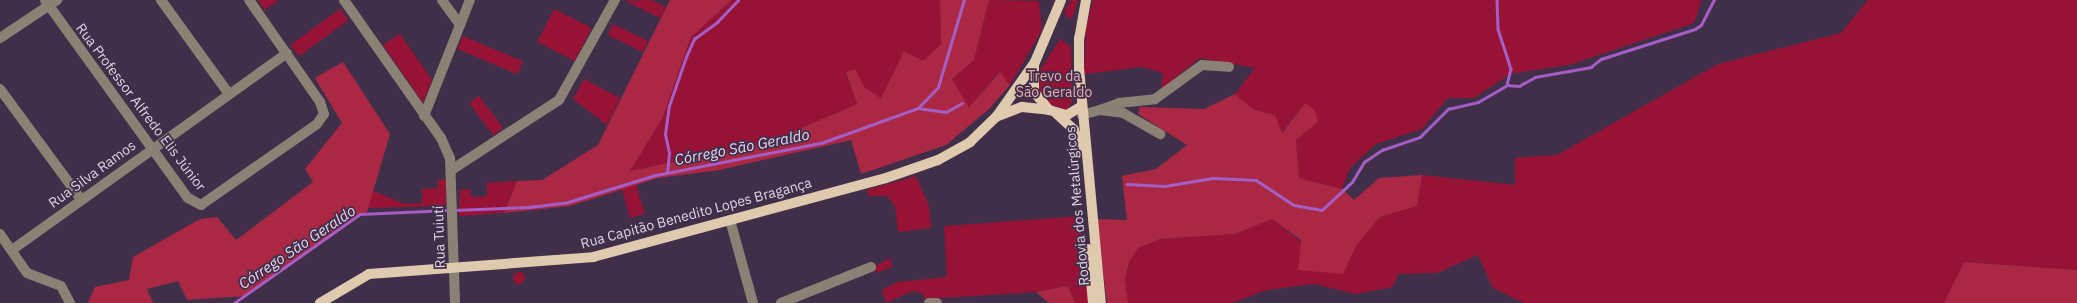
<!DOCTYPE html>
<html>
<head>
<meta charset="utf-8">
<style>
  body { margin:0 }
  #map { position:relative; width:2077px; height:303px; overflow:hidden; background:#412f4a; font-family:"IBM Plex Sans",sans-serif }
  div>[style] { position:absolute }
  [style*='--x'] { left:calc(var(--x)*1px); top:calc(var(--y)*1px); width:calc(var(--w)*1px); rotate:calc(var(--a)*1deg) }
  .green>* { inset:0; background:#971335; transform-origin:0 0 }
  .round { border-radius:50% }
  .forest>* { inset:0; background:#aa2843 }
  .stream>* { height:2.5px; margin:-1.25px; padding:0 1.25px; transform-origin:1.25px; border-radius:1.25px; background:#a45ec5 }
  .minor>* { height:10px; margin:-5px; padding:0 5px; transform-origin:5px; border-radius:5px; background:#8b8174 }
  .major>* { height:10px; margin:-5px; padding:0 5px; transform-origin:5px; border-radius:5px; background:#dfcaaf }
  span { translate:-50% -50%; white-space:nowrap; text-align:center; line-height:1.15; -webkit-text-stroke:3.5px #412f4a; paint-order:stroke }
  .park-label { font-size:14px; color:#edabb0 }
  .street-label { font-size:14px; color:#dfd4e5 }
  .water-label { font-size:15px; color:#e6d6ef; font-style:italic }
</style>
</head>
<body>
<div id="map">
  <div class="green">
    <i style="clip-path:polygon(258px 0,279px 0,264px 10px)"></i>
    <i style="clip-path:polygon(651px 0,666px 7px,660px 18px,625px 1px)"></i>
    <i style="clip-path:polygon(732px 0,940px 0,941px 44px,923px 61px,904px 51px,881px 98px,864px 87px,854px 69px,846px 73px,857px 104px,769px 142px,630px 171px,661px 121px,691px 37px)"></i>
    <i style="clip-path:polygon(989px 0,1039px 1px,1042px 30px,1010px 85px,999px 72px,969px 107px,952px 79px,974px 60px)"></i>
    <i style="clip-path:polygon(1071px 0,1078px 0,1073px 16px,1068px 19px,1064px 12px)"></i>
    <i style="clip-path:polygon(1093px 0,1702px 0,1694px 23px,1569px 65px,1510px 74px,1474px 98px,1448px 98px,1422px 129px,1376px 144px,1350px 168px,1342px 189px,1299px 178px,1296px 140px,1318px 122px,1305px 103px,1281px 133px,1275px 115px,1254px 110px,1235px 94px,1255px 68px,1200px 58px,1161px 89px,1163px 73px,1142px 67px,1084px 74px,1086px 27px)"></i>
    <i style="clip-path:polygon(1868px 0,2077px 0,2077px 270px,1964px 262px,1944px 303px,1524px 303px,1493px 288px,1478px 255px,1437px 273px,1398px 274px,1393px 287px,1356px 294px,1314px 284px,1267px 290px,1232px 303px,1128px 303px,1125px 281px,1129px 262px,1138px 248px,1160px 239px,1235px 234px,1272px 219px,1343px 274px,1357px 245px,1380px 217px,1417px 206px,1422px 175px,1515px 185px,1515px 158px,1557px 155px,1718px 64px,1841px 33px)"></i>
    <i style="left:340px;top:9px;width:14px;height:61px;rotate:54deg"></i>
    <i style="left:554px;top:9px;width:42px;height:37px;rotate:27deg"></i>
    <i style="left:613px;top:24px;width:39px;height:12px;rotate:26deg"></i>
    <i style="clip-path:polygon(400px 34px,432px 80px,423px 103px,383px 45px)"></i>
    <i style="left:463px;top:36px;width:65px;height:14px;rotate:23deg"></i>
    <i style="clip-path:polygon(1060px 39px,1071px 47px,1073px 100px,1067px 110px,1050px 104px,1038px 90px,1040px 70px)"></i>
    <i style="clip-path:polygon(584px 79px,620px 98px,607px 125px,573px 99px)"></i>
    <i style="left:479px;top:96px;width:40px;height:12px;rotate:53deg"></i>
    <i style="clip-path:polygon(916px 176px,929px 206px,931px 228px,898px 232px,895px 206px,887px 196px,869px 196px,866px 190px)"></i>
    <i style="clip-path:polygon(446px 179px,446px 206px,368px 208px,373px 191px,405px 204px,422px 203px,422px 189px,438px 188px,438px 180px)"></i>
    <i style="clip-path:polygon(517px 181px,504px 213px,459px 216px,460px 190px,470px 189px,471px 197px,487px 196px,487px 183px)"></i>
    <i style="left:636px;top:185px;width:30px;height:15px;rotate:73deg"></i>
    <i style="clip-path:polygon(1082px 216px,1090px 303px,1075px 303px,1068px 286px,1036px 292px,925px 299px,922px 293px,913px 291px,886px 303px,882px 290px,897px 282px,947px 277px,944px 226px)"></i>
    <i style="clip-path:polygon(891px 258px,892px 267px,876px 273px,875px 266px)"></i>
    <i class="round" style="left:513px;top:272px;width:12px;height:12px"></i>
  </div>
  <div class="forest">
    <i style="clip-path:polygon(670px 0,732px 0,691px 37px,662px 119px,630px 171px,769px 142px,857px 104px,846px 72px,855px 69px,864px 87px,881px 98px,904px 51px,923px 61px,941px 44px,940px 0,989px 0,974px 60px,952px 79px,969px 107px,1000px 72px,1010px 85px,989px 109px,946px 145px,861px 174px,851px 140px,719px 170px,658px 178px,570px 206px,504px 213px,517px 181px,542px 180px,598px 145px)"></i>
    <i style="clip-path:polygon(343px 62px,390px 134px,367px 212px,355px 217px,246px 296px,187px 300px,178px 281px,147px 289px,153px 303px,88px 303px,95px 287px,129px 280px,133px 257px,200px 219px,217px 217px,236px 240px,313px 182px,305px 169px,342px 123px,315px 78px)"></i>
    <i style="clip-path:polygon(1235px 94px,1254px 110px,1275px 115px,1282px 133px,1305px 103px,1315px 110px,1318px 122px,1296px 140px,1299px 178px,1342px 189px,1354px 200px,1379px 178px,1422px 175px,1417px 206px,1380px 217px,1357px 245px,1343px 274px,1298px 270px,1301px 240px,1272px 219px,1235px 234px,1160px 239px,1138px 248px,1129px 262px,1125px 280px,1128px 303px,1107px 303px,1096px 219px,1127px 220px,1122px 176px,1156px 169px,1187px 145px,1138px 114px,1140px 107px,1204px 109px)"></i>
    <i style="clip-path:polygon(1964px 262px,2077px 270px,2077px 303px,1944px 303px)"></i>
    <i style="clip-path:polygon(1068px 286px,1075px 303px,1049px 303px,1036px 292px)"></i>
  </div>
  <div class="stream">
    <i style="--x:1497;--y:0;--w:29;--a:88"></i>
    <i style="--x:1498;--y:29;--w:42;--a:72"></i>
    <i style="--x:1511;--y:69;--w:16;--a:104"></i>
    <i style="--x:918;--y:108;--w:29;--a:-46"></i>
    <i style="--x:938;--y:87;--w:91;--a:-73.4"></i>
    <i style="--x:667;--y:173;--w:20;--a:-84"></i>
    <i style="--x:669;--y:153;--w:19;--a:-102"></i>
    <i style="--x:665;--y:134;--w:28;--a:-82"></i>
    <i style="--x:669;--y:106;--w:52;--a:-70.9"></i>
    <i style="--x:686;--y:57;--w:20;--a:-66"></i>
    <i style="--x:694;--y:39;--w:29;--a:-36"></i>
    <i style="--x:717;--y:22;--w:30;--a:-46"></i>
    <i style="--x:1127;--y:184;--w:38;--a:3"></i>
    <i style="--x:1165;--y:186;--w:49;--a:-9.5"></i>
    <i style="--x:1213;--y:178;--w:43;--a:2.7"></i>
    <i style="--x:1256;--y:180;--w:45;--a:33.3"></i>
    <i style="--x:1294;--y:205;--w:28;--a:10"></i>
    <i style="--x:1322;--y:210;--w:41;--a:-43"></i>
    <i style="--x:1352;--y:182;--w:23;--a:-59"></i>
    <i style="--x:1364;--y:162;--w:22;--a:-34"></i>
    <i style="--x:1382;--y:150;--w:40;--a:-18.9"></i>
    <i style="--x:1420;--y:137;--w:40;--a:-45"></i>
    <i style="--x:1448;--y:109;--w:31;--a:-13"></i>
    <i style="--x:1478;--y:102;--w:34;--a:-30"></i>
    <i style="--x:1507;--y:85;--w:12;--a:5"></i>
    <i style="--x:1519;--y:86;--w:18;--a:-29"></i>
    <i style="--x:1535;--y:77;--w:57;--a:-10.1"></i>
    <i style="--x:1591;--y:67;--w:13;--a:-39"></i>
    <i style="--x:1601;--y:59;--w:99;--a:-17.7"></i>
    <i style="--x:1695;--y:29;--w:7;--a:-34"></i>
    <i style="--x:1701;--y:25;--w:28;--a:-63"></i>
    <i style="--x:454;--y:210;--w:75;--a:-2.3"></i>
    <i style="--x:529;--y:207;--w:39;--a:-7"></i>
    <i style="--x:568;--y:202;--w:92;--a:-17.1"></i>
    <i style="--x:656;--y:175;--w:168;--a:-11"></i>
    <i style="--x:821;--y:143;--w:103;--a:-19.8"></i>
    <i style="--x:918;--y:108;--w:28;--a:8"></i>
    <i style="--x:946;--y:112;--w:18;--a:-29"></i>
    <i style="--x:234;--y:303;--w:154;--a:-35.2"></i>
    <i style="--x:360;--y:214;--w:89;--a:-2.6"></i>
  </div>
  <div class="minor">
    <i style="--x:45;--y:0;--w:244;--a:54.2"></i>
    <i style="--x:188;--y:198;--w:15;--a:28"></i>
    <i style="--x:201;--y:205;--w:141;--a:-34.9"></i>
    <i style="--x:317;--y:124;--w:12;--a:-55"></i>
    <i style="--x:324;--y:114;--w:13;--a:-108"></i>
    <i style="--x:320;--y:102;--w:124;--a:-124.8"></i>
    <i style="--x:161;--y:0;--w:116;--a:54.1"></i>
    <i style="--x:344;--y:0;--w:169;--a:54.9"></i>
    <i style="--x:441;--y:138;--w:22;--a:66"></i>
    <i style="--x:450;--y:158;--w:145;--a:88"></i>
    <i style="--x:442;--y:0;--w:31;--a:54"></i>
    <i style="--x:0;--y:38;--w:69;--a:-33.7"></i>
    <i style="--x:0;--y:89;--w:135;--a:53.7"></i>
    <i style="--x:1100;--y:110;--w:20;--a:-20"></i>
    <i style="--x:1119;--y:103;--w:36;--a:-6"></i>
    <i style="--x:1155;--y:99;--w:58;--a:-35.9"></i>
    <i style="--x:1202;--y:65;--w:27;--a:4"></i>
    <i style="--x:1082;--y:115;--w:19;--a:-16"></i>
    <i style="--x:1100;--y:110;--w:23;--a:7"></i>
    <i style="--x:1123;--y:113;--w:43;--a:29.6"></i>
    <i style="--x:424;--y:116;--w:125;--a:-68.4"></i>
    <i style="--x:453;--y:169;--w:126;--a:-33.1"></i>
    <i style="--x:559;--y:100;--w:115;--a:-60.8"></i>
    <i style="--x:730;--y:220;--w:86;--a:74.5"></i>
    <i style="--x:0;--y:234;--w:47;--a:55.3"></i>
    <i style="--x:27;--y:273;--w:36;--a:21"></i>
    <i style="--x:61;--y:286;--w:19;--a:62"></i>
    <i style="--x:12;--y:250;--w:338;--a:-35.6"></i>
    <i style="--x:781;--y:303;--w:97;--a:-21.8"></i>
    <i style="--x:929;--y:303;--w:8;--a:0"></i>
  </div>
  <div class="major">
    <i style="--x:1086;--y:0;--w:39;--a:100"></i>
    <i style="--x:1079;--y:38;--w:30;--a:90"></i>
    <i style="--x:1079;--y:68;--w:236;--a:84.7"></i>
    <i style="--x:1034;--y:66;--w:26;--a:90"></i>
    <i style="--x:1034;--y:92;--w:23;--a:50"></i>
    <i style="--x:1049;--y:110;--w:19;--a:16"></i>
    <i style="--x:1067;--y:115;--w:17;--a:-31"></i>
    <i style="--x:1057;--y:114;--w:23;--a:43"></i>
    <i style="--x:1074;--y:130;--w:20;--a:72"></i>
    <i style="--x:998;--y:116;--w:26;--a:-21"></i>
    <i style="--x:1022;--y:107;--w:27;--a:6"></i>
    <i style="--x:1088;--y:249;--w:54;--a:84.7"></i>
    <i style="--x:320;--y:303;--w:57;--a:-30.6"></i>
    <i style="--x:369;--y:274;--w:225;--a:-4.3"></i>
    <i style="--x:593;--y:257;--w:303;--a:-15.1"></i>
    <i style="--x:886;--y:178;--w:55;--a:-19.1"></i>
    <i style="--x:938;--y:160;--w:37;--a:-29"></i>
    <i style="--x:970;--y:142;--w:37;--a:-44"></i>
    <i style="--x:997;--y:116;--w:66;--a:-54.9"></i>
    <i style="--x:1035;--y:62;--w:67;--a:-67.2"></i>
  </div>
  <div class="park-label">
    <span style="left:1054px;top:84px">Trevo da<br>São Geraldo</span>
  </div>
  <div class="street-label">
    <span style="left:141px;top:107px;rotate:53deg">Rua Professor Alfredo Elis Júnior</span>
    <span style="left:92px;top:174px;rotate:-36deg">Rua Silva Ramos</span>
    <span style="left:1077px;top:206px;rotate:-95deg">Rodovia dos Metalúrgicos</span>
    <span style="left:696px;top:213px;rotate:-15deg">Rua Capitão Benedito Lopes Bragança</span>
    <span style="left:439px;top:237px;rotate:-92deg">Rua Tuiutí</span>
  </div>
  <div class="water-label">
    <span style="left:742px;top:147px;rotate:-11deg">Córrego São Geraldo</span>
    <span style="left:297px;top:247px;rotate:-34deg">Córrego São Geraldo</span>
  </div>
</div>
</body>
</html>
